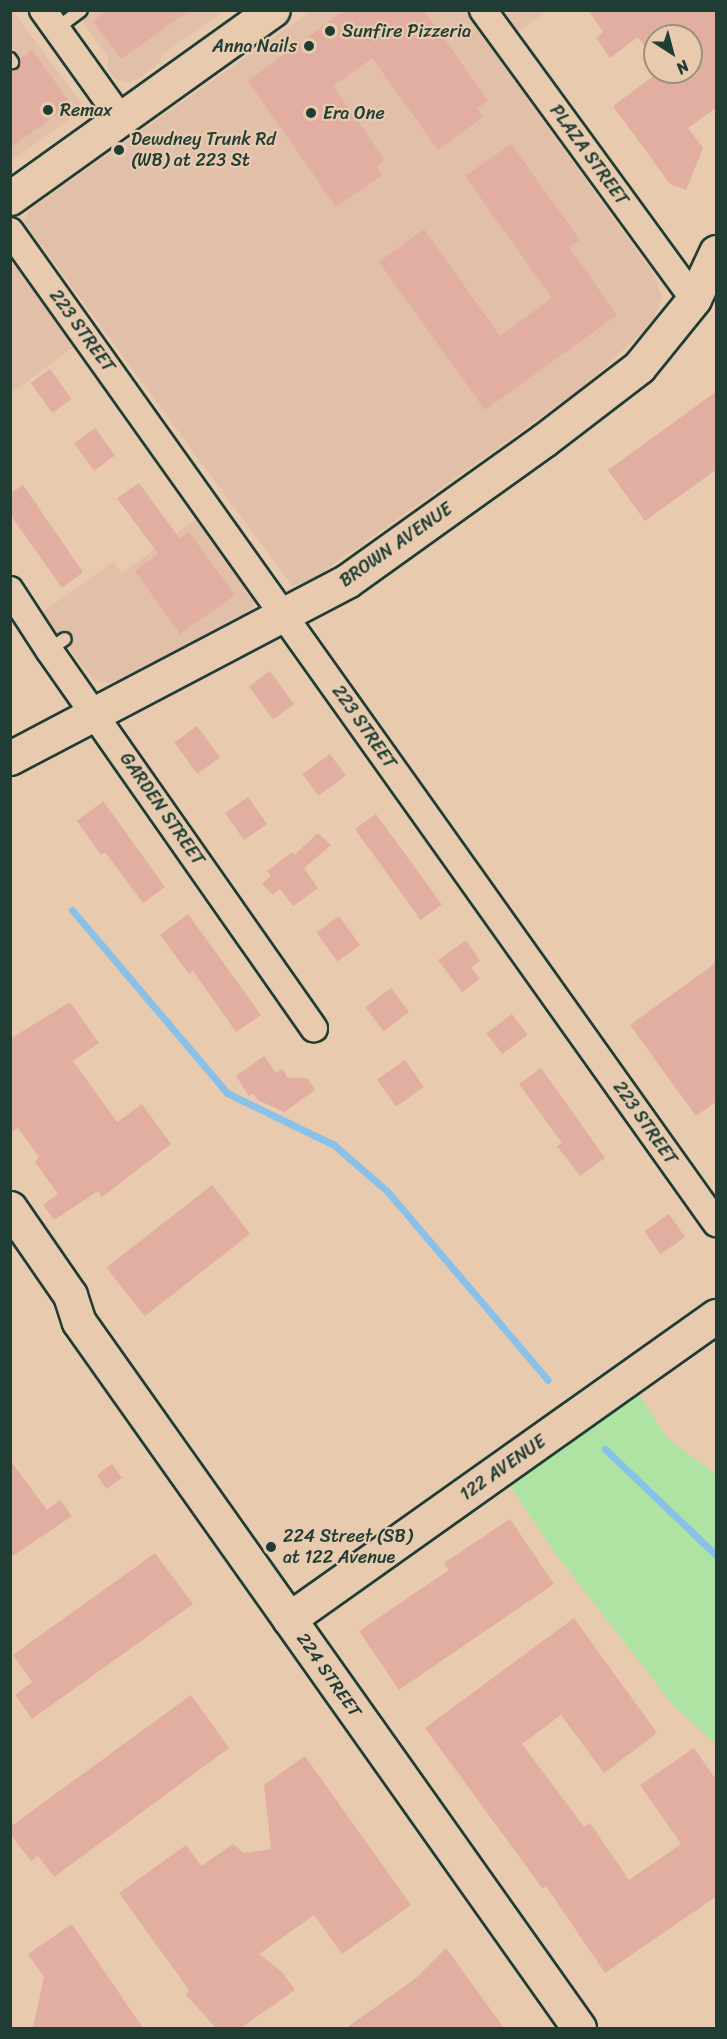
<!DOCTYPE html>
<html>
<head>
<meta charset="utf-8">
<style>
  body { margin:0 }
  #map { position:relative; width:727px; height:2039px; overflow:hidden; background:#e8cbaf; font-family:Sriracha,sans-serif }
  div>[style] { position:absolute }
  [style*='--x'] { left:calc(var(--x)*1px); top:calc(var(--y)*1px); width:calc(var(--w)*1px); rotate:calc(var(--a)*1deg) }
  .built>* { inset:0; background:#e2bfa9 }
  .green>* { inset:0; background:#afe3a4 }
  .stream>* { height:7px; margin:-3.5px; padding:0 3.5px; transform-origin:3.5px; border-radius:3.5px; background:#89c1e8 }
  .building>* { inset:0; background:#e1aea1; transform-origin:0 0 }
  .roads { filter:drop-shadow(2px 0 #1f3d34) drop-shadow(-2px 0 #1f3d34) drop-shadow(0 2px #1f3d34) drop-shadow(0 -2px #1f3d34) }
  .lane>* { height:12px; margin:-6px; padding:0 6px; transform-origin:6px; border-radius:6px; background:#e8cbaf }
  .street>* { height:26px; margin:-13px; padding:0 13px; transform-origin:13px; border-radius:13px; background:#e8cbaf }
  .secondary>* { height:33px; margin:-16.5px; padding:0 16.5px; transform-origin:16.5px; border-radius:16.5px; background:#e8cbaf }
  .dots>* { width:16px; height:16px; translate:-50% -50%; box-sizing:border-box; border:3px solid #e8cbaf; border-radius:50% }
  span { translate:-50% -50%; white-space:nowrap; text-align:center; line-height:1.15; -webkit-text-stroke:4.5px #e8cbaf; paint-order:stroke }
  .poi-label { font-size:18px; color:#1f3d34 }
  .left { translate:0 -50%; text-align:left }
  .right { translate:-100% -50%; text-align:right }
  .street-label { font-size:18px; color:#1f3d34 }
  .frame { position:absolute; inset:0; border:12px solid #1f3d34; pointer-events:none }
  .north { position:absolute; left:643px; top:24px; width:60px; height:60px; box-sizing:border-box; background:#e8cbaf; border:2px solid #98927e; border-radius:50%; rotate:144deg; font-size:16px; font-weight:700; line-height:24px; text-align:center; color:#1f3d34 }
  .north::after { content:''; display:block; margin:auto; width:21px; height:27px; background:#1f3d34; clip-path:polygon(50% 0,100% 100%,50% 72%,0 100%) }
</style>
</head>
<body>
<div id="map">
  <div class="built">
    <i style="clip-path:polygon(12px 10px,82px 104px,76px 115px,11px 161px)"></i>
    <i style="clip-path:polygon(75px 11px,224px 11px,163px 54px,160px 63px,138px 79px,127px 82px,116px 79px,107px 70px,108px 57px)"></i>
    <i style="clip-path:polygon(311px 11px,464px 11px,655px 276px,662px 297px,654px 318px,642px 333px,582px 388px,313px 579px,292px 586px,24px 222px,28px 211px)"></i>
    <i style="clip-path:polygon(501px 11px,547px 11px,517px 32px)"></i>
    <i style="clip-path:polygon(10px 261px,79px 343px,11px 393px,10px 393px)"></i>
    <i style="clip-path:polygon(203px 514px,257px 596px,254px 606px,243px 616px,120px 679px,109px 683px,94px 680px,41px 613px,113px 562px,122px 573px)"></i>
  </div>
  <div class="green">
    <i style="clip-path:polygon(629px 1379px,667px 1438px,716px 1475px,716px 1744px,673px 1705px,555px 1553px,499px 1470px)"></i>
  </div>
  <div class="stream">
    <i style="--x:72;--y:910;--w:240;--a:49.7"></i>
    <i style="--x:227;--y:1093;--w:119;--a:25.9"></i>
    <i style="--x:334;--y:1145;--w:70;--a:41"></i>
    <i style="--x:387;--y:1191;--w:248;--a:49.6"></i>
    <i style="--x:605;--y:1449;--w:153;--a:43.7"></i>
  </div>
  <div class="building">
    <i style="clip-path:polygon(107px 10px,190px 10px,121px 59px,93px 21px)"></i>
    <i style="clip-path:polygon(345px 10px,424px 10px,488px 101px,477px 108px,483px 117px,438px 150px,372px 58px,333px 86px,385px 160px,376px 166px,382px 175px,336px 207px,248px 81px)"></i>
    <i style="clip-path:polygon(588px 10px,717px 10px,717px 107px,688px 128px,703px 148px,686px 190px,670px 184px,613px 106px,659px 72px,691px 72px,691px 36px,655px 36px,655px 60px,638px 37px,610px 58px,596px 38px,603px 32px)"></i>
    <i style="clip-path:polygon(32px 50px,71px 104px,10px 148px,10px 70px,17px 68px,20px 59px)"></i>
    <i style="clip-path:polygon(511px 144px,580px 240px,569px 247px,617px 315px,485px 410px,379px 262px,424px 229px,500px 336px,552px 298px,465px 176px)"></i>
    <i style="left:50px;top:369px;width:37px;height:24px;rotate:54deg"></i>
    <i style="clip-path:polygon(717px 391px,717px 469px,645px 521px,608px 470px)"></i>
    <i style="left:95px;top:428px;width:34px;height:26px;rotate:54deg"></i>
    <i style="clip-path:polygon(139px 483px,180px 539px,189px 532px,235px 595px,180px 634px,135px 571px,158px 554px,117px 498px)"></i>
    <i style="clip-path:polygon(23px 485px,83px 572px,62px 588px,10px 514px,10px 494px)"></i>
    <i style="left:270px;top:671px;width:41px;height:26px;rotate:54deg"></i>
    <i style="left:197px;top:726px;width:39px;height:28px;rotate:54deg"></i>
    <i style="left:330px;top:754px;width:27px;height:34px;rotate:54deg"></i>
    <i style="left:248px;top:797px;width:33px;height:28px;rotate:55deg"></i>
    <i style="clip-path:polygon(103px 801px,165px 887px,143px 903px,105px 852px,101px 855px,77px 821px)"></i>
    <i style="left:376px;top:814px;width:112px;height:26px;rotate:54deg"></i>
    <i style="clip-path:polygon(318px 833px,331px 845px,304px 868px,318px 888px,293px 906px,280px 889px,273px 895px,262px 884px,271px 876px,267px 871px,292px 852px,294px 855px)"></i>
    <i style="clip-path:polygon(188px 914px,261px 1015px,236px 1032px,193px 971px,189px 974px,160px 935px)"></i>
    <i style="left:339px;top:916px;width:36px;height:28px;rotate:54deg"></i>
    <i style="clip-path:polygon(466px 940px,480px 961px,471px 967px,480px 979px,462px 992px,438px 960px)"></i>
    <i style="clip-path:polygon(717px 962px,717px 1101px,696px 1116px,630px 1025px)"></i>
    <i style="left:391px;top:988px;width:30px;height:32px;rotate:53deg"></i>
    <i style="clip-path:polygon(70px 1002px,99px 1043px,73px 1061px,117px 1122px,142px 1104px,171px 1144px,102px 1197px,98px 1191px,54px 1220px,43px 1205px,58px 1194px,35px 1162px,39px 1157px,18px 1128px,10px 1133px,10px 1039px)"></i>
    <i style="left:512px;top:1014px;width:26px;height:32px;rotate:53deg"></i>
    <i style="clip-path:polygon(264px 1056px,276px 1073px,282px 1069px,288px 1078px,307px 1078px,315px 1090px,284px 1112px,258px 1100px,253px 1093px,249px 1096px,236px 1076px)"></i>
    <i style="left:405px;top:1060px;width:33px;height:34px;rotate:55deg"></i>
    <i style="clip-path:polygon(541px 1068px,605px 1158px,580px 1176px,557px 1146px,562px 1143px,519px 1084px)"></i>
    <i style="left:212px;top:1185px;width:62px;height:134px;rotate:52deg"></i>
    <i style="left:669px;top:1214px;width:28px;height:30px;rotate:55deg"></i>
    <i style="clip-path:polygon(10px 1460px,47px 1510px,60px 1500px,72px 1516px,10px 1558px)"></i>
    <i style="left:112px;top:1464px;width:17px;height:19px;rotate:54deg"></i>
    <i style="clip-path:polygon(510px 1519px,554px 1584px,399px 1690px,359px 1631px,449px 1570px,444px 1563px)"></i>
    <i style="clip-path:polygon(155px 1553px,193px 1604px,32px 1719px,15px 1695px,32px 1682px,13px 1655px)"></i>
    <i style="clip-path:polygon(574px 1618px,657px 1733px,604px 1773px,561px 1715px,522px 1744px,584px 1827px,590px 1823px,629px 1880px,681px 1844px,640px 1785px,694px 1748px,717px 1781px,717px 1896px,605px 1973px,546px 1886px,543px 1889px,425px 1728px)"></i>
    <i style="clip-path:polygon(191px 1695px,229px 1748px,54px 1877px,38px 1856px,31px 1861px,10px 1834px,10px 1827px)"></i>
    <i style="clip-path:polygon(305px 1756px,411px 1905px,342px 1954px,314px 1915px,259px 1954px,283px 1973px,295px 1990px,241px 2028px,216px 2028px,186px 1995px,189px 1990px,119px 1893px,186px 1845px,201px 1866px,233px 1844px,244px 1853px,271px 1849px,264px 1785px)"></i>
    <i style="clip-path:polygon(72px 1924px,143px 2028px,33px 2028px,44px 1977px,28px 1954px)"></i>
    <i style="clip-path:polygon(446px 1948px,504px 2028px,346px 2028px,416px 1978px)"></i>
  </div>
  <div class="roads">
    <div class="lane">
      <i style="--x:56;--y:29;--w:31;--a:-37"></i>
      <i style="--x:10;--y:59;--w:4;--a:56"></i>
      <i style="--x:49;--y:650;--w:19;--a:-35"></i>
    </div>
    <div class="street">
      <i style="--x:43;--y:10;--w:134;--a:54.4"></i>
      <i style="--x:483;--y:10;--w:358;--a:53.9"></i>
      <i style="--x:10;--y:231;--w:1218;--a:54.56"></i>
      <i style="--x:10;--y:590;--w:72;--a:57"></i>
      <i style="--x:49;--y:650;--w:462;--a:55"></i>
    </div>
    <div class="secondary">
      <i style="--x:10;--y:198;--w:323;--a:-35.6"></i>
      <i style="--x:10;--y:758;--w:381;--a:-27.7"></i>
      <i style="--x:347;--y:581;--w:242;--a:-35.6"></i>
      <i style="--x:544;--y:440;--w:120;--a:-37.5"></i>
      <i style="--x:639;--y:367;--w:87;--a:-51"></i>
      <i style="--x:694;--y:299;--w:52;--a:-64.9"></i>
      <i style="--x:10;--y:1208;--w:106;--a:55.4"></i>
      <i style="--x:70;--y:1295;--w:28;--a:72"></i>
      <i style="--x:79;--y:1322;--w:865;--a:54.69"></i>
      <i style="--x:289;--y:1619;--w:524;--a:-35.36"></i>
    </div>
  </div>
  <div class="dots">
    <i style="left:330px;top:31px;background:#1f3d34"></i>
    <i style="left:309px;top:46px;background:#1f3d34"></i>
    <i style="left:48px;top:110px;background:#1f3d34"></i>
    <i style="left:311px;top:113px;background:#1f3d34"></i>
    <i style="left:119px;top:150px;background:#1f3d34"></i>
    <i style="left:271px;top:1547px;background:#1f3d34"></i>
  </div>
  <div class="poi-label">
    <span class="left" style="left:342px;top:31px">Sunfire Pizzeria</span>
    <span class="right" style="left:297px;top:46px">Anna Nails</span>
    <span class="left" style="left:60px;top:110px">Remax</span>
    <span class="left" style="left:323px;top:113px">Era One</span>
    <span class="left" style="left:131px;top:150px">Dewdney Trunk Rd<br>(WB) at 223 St</span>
    <span class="left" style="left:283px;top:1547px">224 Street (SB)<br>at 122 Avenue</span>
  </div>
  <div class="street-label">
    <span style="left:589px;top:155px;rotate:54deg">PLAZA STREET</span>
    <span style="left:82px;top:331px;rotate:54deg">223 STREET</span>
    <span style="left:396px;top:545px;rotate:-35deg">BROWN AVENUE</span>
    <span style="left:364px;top:727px;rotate:55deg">223 STREET</span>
    <span style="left:162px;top:809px;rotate:55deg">GARDEN STREET</span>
    <span style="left:645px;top:1123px;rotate:55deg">223 STREET</span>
    <span style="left:503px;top:1468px;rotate:-35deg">122 AVENUE</span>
    <span style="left:329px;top:1675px;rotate:55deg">224 STREET</span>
  </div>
  <div class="frame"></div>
  <div class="north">N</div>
</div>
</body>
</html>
